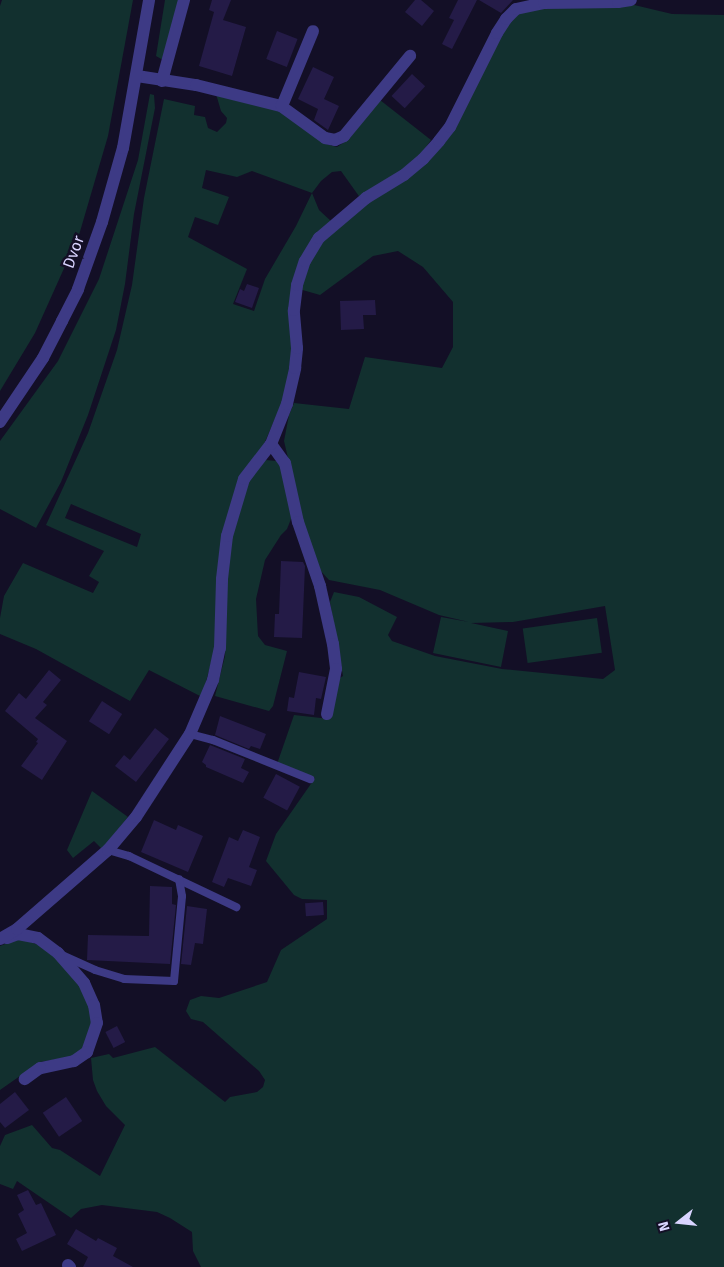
<!DOCTYPE html>
<html>
<head>
<meta charset="utf-8">
<style>
  body { margin:0 }
  #map { position:relative; width:724px; height:1267px; overflow:hidden; background:#130f26; font-family:"Fira Sans",sans-serif }
  div>[style] { position:absolute }
  [style*='--x'] { left:calc(var(--x)*1px); top:calc(var(--y)*1px); width:calc(var(--w)*1px); rotate:calc(var(--a)*1deg) }
  .green>* { inset:0; background:#12302f; transform-origin:0 0 }
  .building>* { inset:0; background:#241b47; transform-origin:0 0 }
  .service>* { height:8px; margin:-4px; padding:0 4px; transform-origin:4px; border-radius:4px; background:#3d3a85 }
  .minor>* { height:12px; margin:-6px; padding:0 6px; transform-origin:6px; border-radius:6px; background:#3d3a85 }
  .tertiary>* { height:12px; margin:-6px; padding:0 6px; transform-origin:6px; border-radius:6px; background:#3d3a85 }
  span { translate:-50% -50%; white-space:nowrap; text-align:center; line-height:1.15; -webkit-text-stroke:5px #130f26; paint-order:stroke }
  .street-label { font-size:16px; color:#d9d4ff }
  .north { position:absolute; left:654px; top:1197px; width:50px; height:50px; -webkit-text-stroke:4px #130f26; paint-order:stroke; rotate:254deg; font-size:14px; font-weight:700; line-height:20px; text-align:center; color:#d9d4ff }
  .north::after { content:''; display:block; margin:auto; width:18px; height:22px; background:#d9d4ff; clip-path:polygon(50% 0,100% 100%,50% 72%,0 100%) }
</style>
</head>
<body>
<div id="map">
  <div class="green">
    <i style="clip-path:polygon(2px 0,133px 0,108px 136px,79px 235px,35px 333px,0 391px,0 6px)"></i>
    <i style="clip-path:polygon(165px 0,179px 0,163px 60px,156px 56px)"></i>
    <i style="clip-path:polygon(630px 4px,672px 14px,724px 15px,724px 1267px,201px 1267px,193px 1251px,192px 1232px,170px 1218px,157px 1212px,102px 1205px,81px 1209px,71px 1218px,17px 1181px,13px 1189px,0 1184px,0 1146px,5px 1135px,32px 1125px,52px 1148px,60px 1150px,100px 1176px,125px 1125px,106px 1106px,97px 1091px,93px 1080px,91px 1058px,109px 1054px,113px 1058px,155px 1047px,225px 1102px,230px 1097px,257px 1092px,263px 1087px,265px 1080px,259px 1071px,203px 1022px,191px 1019px,186px 1011px,190px 1000px,201px 996px,219px 998px,267px 982px,281px 950px,327px 919px,327px 900px,302px 899px,294px 895px,266px 861px,276px 834px,315px 778px,277px 764px,294px 715px,330px 719px,338px 679px,343px 676px,330px 602px,334px 592px,359px 597px,397px 617px,388px 635px,392px 641px,435px 656px,502px 669px,603px 679px,615px 670px,605px 606px,513px 622px,471px 623px,508px 631px,501px 667px,433px 653px,441px 617px,469px 622px,439px 615px,380px 590px,329px 580px,318px 568px,309px 547px,284px 441px,289px 415px,294px 403px,349px 409px,365px 357px,442px 368px,453px 347px,453px 302px,423px 267px,398px 251px,373px 256px,320px 295px,299px 289px,307px 265px,322px 240px,349px 217px,427px 161px,505px 23px,523px 10px)"></i>
    <i style="clip-path:polygon(150px 94px,154px 95px,155px 108px,134px 214px,125px 284px,116px 330px,88px 415px,61px 482px,36px 528px,0 509px,0 441px,58px 361px,99px 279px,138px 160px)"></i>
    <i style="clip-path:polygon(evenodd,216px 94px,266px 106px,287px 115px,323px 143px,337px 147px,349px 139px,380px 100px,431px 140px,418px 158px,361px 199px,341px 171px,332px 172px,321px 181px,312px 193px,319px 210px,332px 222px,301px 260px,287px 391px,264px 444px,238px 484px,216px 644px,202px 697px,149px 670px,130px 701px,36px 649px,0 634px,0 618px,4px 596px,23px 563px,93px 593px,99px 582px,89px 576px,104px 551px,46px 525px,88px 433px,117px 350px,132px 285px,144px 198px,164px 99px,195px 106px,194px 115px,205px 117px,208px 128px,217px 132px,226px 123px,227px 118px,221px 111px,216px 94px,206px 170px,237px 177px,252px 171px,312px 193px,296px 226px,265px 279px,254px 311px,233px 304px,247px 269px,188px 237px,195px 217px,218px 225px,229px 197px,202px 188px,206px 170px,216px 94px,71px 504px,141px 534px,137px 547px,65px 518px,71px 504px)"></i>
    <i style="clip-path:polygon(266px 460px,276px 461px,281px 466px,291px 506px,291px 519px,287px 529px,281px 535px,265px 560px,256px 599px,258px 636px,265px 645px,287px 651px,273px 706px,269px 711px,215px 696px,225px 656px,228px 551px,248px 479px)"></i>
    <i style="left:597px;top:618px;width:35px;height:75px;rotate:82deg"></i>
    <i style="clip-path:polygon(92px 791px,128px 817px,102px 849px,94px 841px,73px 858px,67px 850px)"></i>
    <i style="clip-path:polygon(15px 940px,24px 940px,42px 946px,64px 966px,78px 982px,93px 1014px,90px 1042px,76px 1056px,40px 1062px,0 1090px,0 946px)"></i>
  </div>
  <div class="building">
    <i style="clip-path:polygon(212px 0,231px 0,223px 20px,246px 27px,232px 76px,199px 66px,214px 12px,209px 10px)"></i>
    <i style="clip-path:polygon(415px 0,421px 0,434px 11px,422px 26px,405px 12px)"></i>
    <i style="clip-path:polygon(458px 0,477px 0,452px 49px,442px 44px,454px 20px,449px 18px)"></i>
    <i style="clip-path:polygon(479px 0,513px 0,501px 13px)"></i>
    <i style="left:277px;top:31px;width:22px;height:30px;rotate:21deg"></i>
    <i style="clip-path:polygon(313px 67px,334px 77px,324px 99px,339px 106px,328px 130px,314px 120px,318px 109px,298px 99px)"></i>
    <i style="left:412px;top:74px;width:18px;height:30px;rotate:43deg"></i>
    <i style="clip-path:polygon(247px 284px,259px 288px,252px 308px,235px 302px,240px 289px,244px 291px)"></i>
    <i style="clip-path:polygon(375px 300px,376px 315px,363px 315px,364px 329px,341px 330px,340px 301px)"></i>
    <i style="clip-path:polygon(281px 561px,303px 562px,305px 566px,302px 638px,274px 637px,275px 614px,279px 614px)"></i>
    <i style="clip-path:polygon(49px 670px,61px 680px,43px 702px,47px 705px,35px 718px,67px 741px,42px 780px,21px 766px,38px 743px,36px 742px,38px 739px,5px 711px,19px 693px,26px 699px)"></i>
    <i style="clip-path:polygon(299px 672px,326px 677px,321px 699px,316px 698px,314px 715px,287px 711px,289px 697px,294px 698px)"></i>
    <i style="left:102px;top:701px;width:24px;height:24px;rotate:33deg"></i>
    <i style="clip-path:polygon(220px 716px,266px 734px,260px 749px,251px 746px,249px 749px,215px 735px)"></i>
    <i style="clip-path:polygon(155px 728px,169px 739px,136px 782px,115px 766px,124px 755px,130px 760px)"></i>
    <i style="clip-path:polygon(210px 745px,245px 759px,241px 768px,249px 772px,243px 783px,206px 767px,206px 765px,202px 762px)"></i>
    <i style="left:276px;top:774px;width:27px;height:27px;rotate:28deg"></i>
    <i style="clip-path:polygon(154px 820px,176px 830px,178px 825px,203px 836px,188px 872px,141px 852px)"></i>
    <i style="clip-path:polygon(243px 830px,260px 837px,249px 867px,257px 870px,251px 886px,228px 878px,224px 887px,212px 882px,229px 837px,238px 841px)"></i>
    <i style="clip-path:polygon(150px 886px,172px 887px,172px 904px,176px 905px,170px 964px,87px 960px,88px 935px,149px 936px)"></i>
    <i style="left:323px;top:902px;width:13px;height:18px;rotate:86deg"></i>
    <i style="clip-path:polygon(187px 906px,207px 909px,203px 944px,195px 943px,191px 965px,181px 964px)"></i>
    <i style="left:117px;top:1026px;width:18px;height:13px;rotate:63deg"></i>
    <i style="clip-path:polygon(15px 1092px,29px 1110px,5px 1128px,0 1122px,0 1104px)"></i>
    <i style="left:66px;top:1097px;width:29px;height:28px;rotate:56deg"></i>
    <i style="clip-path:polygon(28px 1190px,36px 1205px,41px 1203px,56px 1235px,22px 1251px,16px 1239px,27px 1233px,18px 1214px,24px 1210px,17px 1195px)"></i>
    <i style="clip-path:polygon(76px 1229px,96px 1241px,98px 1238px,117px 1248px,113px 1256px,133px 1267px,83px 1267px,88px 1257px,67px 1244px)"></i>
  </div>
  <div class="service">
    <i style="--x:190;--y:734;--w:24;--a:15"></i>
    <i style="--x:213;--y:740;--w:105;--a:21.9"></i>
    <i style="--x:108;--y:850;--w:22;--a:16"></i>
    <i style="--x:129;--y:856;--w:119;--a:25.5"></i>
    <i style="--x:64;--y:956;--w:34;--a:24"></i>
    <i style="--x:95;--y:970;--w:30;--a:17"></i>
    <i style="--x:124;--y:979;--w:50;--a:2.3"></i>
    <i style="--x:174;--y:981;--w:85;--a:-84.6"></i>
    <i style="--x:182;--y:896;--w:17;--a:-100"></i>
  </div>
  <div class="minor">
    <i style="--x:137;--y:76;--w:60;--a:8.7"></i>
    <i style="--x:196;--y:85;--w:88;--a:13.9"></i>
    <i style="--x:281;--y:106;--w:54;--a:36"></i>
    <i style="--x:325;--y:138;--w:10;--a:11"></i>
    <i style="--x:335;--y:140;--w:10;--a:-24"></i>
    <i style="--x:344;--y:136;--w:104;--a:-50.5"></i>
    <i style="--x:162;--y:81;--w:84;--a:-74.8"></i>
    <i style="--x:282;--y:106;--w:81;--a:-67.5"></i>
    <i style="--x:271;--y:444;--w:24;--a:54"></i>
    <i style="--x:285;--y:463;--w:60;--a:77.6"></i>
    <i style="--x:298;--y:522;--w:68;--a:71"></i>
    <i style="--x:320;--y:586;--w:59;--a:77.4"></i>
    <i style="--x:333;--y:644;--w:25;--a:83"></i>
    <i style="--x:336;--y:669;--w:46;--a:101.3"></i>
    <i style="--x:7;--y:938;--w:12;--a:-20"></i>
    <i style="--x:18;--y:934;--w:20;--a:11"></i>
    <i style="--x:38;--y:938;--w:25;--a:37"></i>
    <i style="--x:58;--y:953;--w:40;--a:49"></i>
    <i style="--x:84;--y:983;--w:24;--a:66"></i>
    <i style="--x:94;--y:1005;--w:18;--a:81"></i>
    <i style="--x:97;--y:1023;--w:31;--a:109"></i>
    <i style="--x:87;--y:1052;--w:16;--a:145"></i>
    <i style="--x:74;--y:1061;--w:35;--a:168"></i>
    <i style="--x:40;--y:1068;--w:19;--a:144"></i>
    <i style="--x:0;--y:939;--w:20;--a:-30"></i>
    <i style="--x:17;--y:929;--w:121;--a:-41"></i>
    <i style="--x:108;--y:850;--w:43;--a:-49.7"></i>
    <i style="--x:136;--y:817;--w:99;--a:-57"></i>
    <i style="--x:190;--y:734;--w:59;--a:-66.9"></i>
    <i style="--x:213;--y:680;--w:33;--a:-78"></i>
    <i style="--x:220;--y:648;--w:69;--a:-88.3"></i>
    <i style="--x:222;--y:579;--w:43;--a:-83.4"></i>
    <i style="--x:227;--y:536;--w:59;--a:-73.4"></i>
    <i style="--x:244;--y:479;--w:44;--a:-52.4"></i>
    <i style="--x:271;--y:444;--w:43;--a:-68.2"></i>
    <i style="--x:287;--y:404;--w:37;--a:-77"></i>
    <i style="--x:295;--y:368;--w:20;--a:-84"></i>
    <i style="--x:297;--y:348;--w:38;--a:-95"></i>
    <i style="--x:294;--y:310;--w:25;--a:-83"></i>
    <i style="--x:297;--y:285;--w:25;--a:-72"></i>
    <i style="--x:305;--y:261;--w:27;--a:-59"></i>
    <i style="--x:319;--y:238;--w:62;--a:-40.4"></i>
    <i style="--x:366;--y:198;--w:44;--a:-31.2"></i>
    <i style="--x:404;--y:175;--w:25;--a:-40"></i>
    <i style="--x:423;--y:159;--w:24;--a:-48"></i>
    <i style="--x:439;--y:141;--w:18;--a:-52"></i>
    <i style="--x:450;--y:127;--w:105;--a:-63.4"></i>
    <i style="--x:497;--y:33;--w:17;--a:-57"></i>
    <i style="--x:506;--y:19;--w:14;--a:-45"></i>
    <i style="--x:516;--y:9;--w:29;--a:-12"></i>
    <i style="--x:544;--y:3;--w:74;--a:-0.8"></i>
    <i style="--x:618;--y:2;--w:13;--a:-9"></i>
    <i style="--x:68;--y:1265;--w:3;--a:45"></i>
  </div>
  <div class="tertiary">
    <i style="--x:0;--y:422;--w:77;--a:-56.1"></i>
    <i style="--x:43;--y:358;--w:42;--a:-62.8"></i>
    <i style="--x:62;--y:321;--w:36;--a:-63"></i>
    <i style="--x:78;--y:289;--w:71;--a:-70.3"></i>
    <i style="--x:102;--y:222;--w:77;--a:-74.2"></i>
    <i style="--x:123;--y:148;--w:150;--a:-80"></i>
  </div>
  <div class="street-label">
    <span style="left:74px;top:252px;rotate:-70deg">Dvor</span>
  </div>
  <div class="north">N</div>
</div>
</body>
</html>
